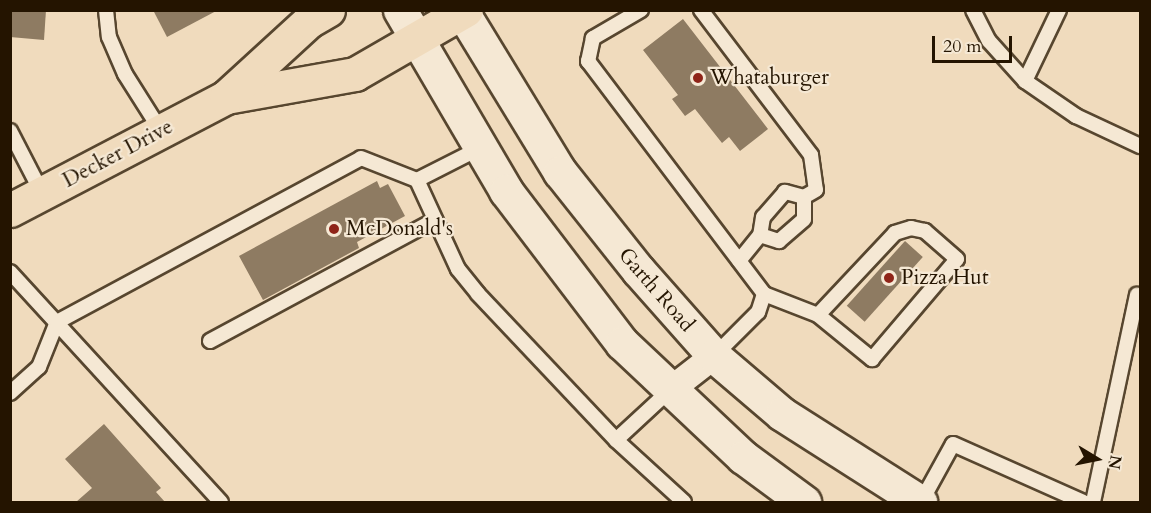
<!DOCTYPE html>
<html>
<head>
<meta charset="utf-8">
<style>
  body { margin:0 }
  #map { position:relative; width:1151px; height:513px; overflow:hidden; background:#f0dbbd; font-family:Cardo,serif }
  div>[style] { position:absolute }
  [style*='--x'] { left:calc(var(--x)*1px); top:calc(var(--y)*1px); width:calc(var(--w)*1px); rotate:calc(var(--a)*1deg) }
  .building>* { inset:0; background:#8e7b62; transform-origin:0 0 }
  .roads { filter:drop-shadow(2px 0 #57462f) drop-shadow(-2px 0 #57462f) drop-shadow(0 2px #57462f) drop-shadow(0 -2px #57462f) }
  .service>* { height:14px; margin:-7px; padding:0 7px; transform-origin:7px; border-radius:7px; background:#f5e8d4 }
  .minor>* { height:26px; margin:-13px; padding:0 13px; transform-origin:13px; border-radius:13px; background:#f5e8d4 }
  .secondary>* { height:33px; margin:-16.5px; padding:0 16.5px; transform-origin:16.5px; border-radius:16.5px; background:#f5e8d4 }
  .primary>* { height:33px; margin:-16.5px; padding:0 16.5px; transform-origin:16.5px; border-radius:16.5px; background:#f0dbbd }
  .dots>* { width:16px; height:16px; translate:-50% -50%; box-sizing:border-box; border:3px solid #f5e8d4; border-radius:50% }
  span { translate:-50% -50%; white-space:nowrap; text-align:center; line-height:1.15; -webkit-text-stroke:4.5px #f5e8d4; paint-order:stroke }
  .poi-label { font-size:21px; color:#241400 }
  .left { translate:0 -50%; text-align:left }
  .street-label { font-size:21px; color:#241400 }
  .frame { position:absolute; inset:0; border:12px solid #241400; pointer-events:none }
  .north { position:absolute; left:1067px; top:429px; width:60px; height:60px; -webkit-text-stroke:4px #f5e8d4; paint-order:stroke; rotate:100deg; font-size:16px; font-weight:700; line-height:24px; text-align:center; color:#241400 }
  .north::after { content:''; display:block; margin:auto; width:21px; height:27px; background:#241400; clip-path:polygon(50% 0,100% 100%,50% 72%,0 100%) }
  .scale { position:absolute; left:932px; top:36px; width:80px; height:27px; box-sizing:border-box; border:3px solid #241400; border-top:0; padding-left:8px; font-size:18px; line-height:21px; white-space:nowrap; color:#241400; -webkit-text-stroke:4px #f5e8d4; paint-order:stroke }
</style>
</head>
<body>
<div id="map">
  <div class="building">
    <i style="clip-path:polygon(10px 10px,46px 10px,44px 40px,10px 37px)"></i>
    <i style="clip-path:polygon(153px 10px,218px 10px,167px 37px)"></i>
    <i style="clip-path:polygon(683px 19px,768px 129px,740px 151px,729px 137px,722px 143px,695px 109px,685px 116px,672px 99px,678px 95px,643px 50px)"></i>
    <i style="clip-path:polygon(377px 181px,380px 188px,388px 184px,405px 216px,357px 242px,359px 248px,263px 300px,239px 256px)"></i>
    <i style="left:905px;top:241px;width:24px;height:87px;rotate:42deg"></i>
    <i style="clip-path:polygon(104px 424px,161px 488px,156px 492px,165px 502px,76px 502px,92px 488px,65px 459px)"></i>
  </div>
  <div class="roads">
    <div class="service">
      <i style="--x:106;--y:10;--w:27;--a:84"></i>
      <i style="--x:109;--y:37;--w:40;--a:66.6"></i>
      <i style="--x:125;--y:74;--w:67;--a:57.7"></i>
      <i style="--x:641;--y:10;--w:56;--a:149.7"></i>
      <i style="--x:593;--y:38;--w:24;--a:102"></i>
      <i style="--x:588;--y:61;--w:292;--a:52.9"></i>
      <i style="--x:764;--y:294;--w:19;--a:108"></i>
      <i style="--x:758;--y:312;--w:62;--a:135"></i>
      <i style="--x:701;--y:10;--w:182;--a:52.8"></i>
      <i style="--x:811;--y:155;--w:35;--a:82"></i>
      <i style="--x:816;--y:190;--w:14;--a:150"></i>
      <i style="--x:804;--y:197;--w:20;--a:-165"></i>
      <i style="--x:785;--y:192;--w:33;--a:131"></i>
      <i style="--x:763;--y:217;--w:18;--a:99"></i>
      <i style="--x:760;--y:235;--w:33;--a:129"></i>
      <i style="--x:973;--y:10;--w:35;--a:63"></i>
      <i style="--x:989;--y:41;--w:54;--a:48"></i>
      <i style="--x:1025;--y:81;--w:62;--a:34.5"></i>
      <i style="--x:1076;--y:116;--w:71;--a:25.1"></i>
      <i style="--x:1025;--y:81;--w:79;--a:-64.4"></i>
      <i style="--x:10;--y:131;--w:70;--a:62.7"></i>
      <i style="--x:417;--y:180;--w:98;--a:65.3"></i>
      <i style="--x:458;--y:269;--w:32;--a:51"></i>
      <i style="--x:478;--y:294;--w:201;--a:46.6"></i>
      <i style="--x:616;--y:440;--w:92;--a:42.4"></i>
      <i style="--x:760;--y:235;--w:20;--a:18"></i>
      <i style="--x:779;--y:241;--w:33;--a:-41"></i>
      <i style="--x:804;--y:219;--w:22;--a:-90"></i>
      <i style="--x:10;--y:272;--w:312;--a:47.5"></i>
      <i style="--x:764;--y:294;--w:58;--a:21.3"></i>
      <i style="--x:818;--y:315;--w:70;--a:39.2"></i>
      <i style="--x:872;--y:359;--w:131;--a:-49.6"></i>
      <i style="--x:957;--y:259;--w:43;--a:-138.8"></i>
      <i style="--x:925;--y:231;--w:14;--a:-168"></i>
      <i style="--x:911;--y:228;--w:17;--a:163"></i>
      <i style="--x:895;--y:233;--w:112;--a:133.2"></i>
      <i style="--x:210;--y:341;--w:255;--a:-28.3"></i>
      <i style="--x:10;--y:393;--w:39;--a:-42"></i>
      <i style="--x:39;--y:367;--w:48;--a:-68.2"></i>
      <i style="--x:57;--y:322;--w:345;--a:-28.3"></i>
      <i style="--x:361;--y:158;--w:60;--a:21.4"></i>
      <i style="--x:417;--y:180;--w:71;--a:-26.9"></i>
      <i style="--x:616;--y:440;--w:72;--a:-42.8"></i>
      <i style="--x:921;--y:502;--w:66;--a:-61.1"></i>
      <i style="--x:953;--y:444;--w:142;--a:24"></i>
      <i style="--x:1093;--y:502;--w:212;--a:-78"></i>
    </div>
    <div class="minor">
      <i style="--x:669;--y:391;--w:57;--a:-37.9"></i>
    </div>
    <div class="secondary">
      <i style="--x:400;--y:10;--w:210;--a:59.6"></i>
      <i style="--x:506;--y:191;--w:191;--a:52.7"></i>
      <i style="--x:622;--y:343;--w:166;--a:43.3"></i>
      <i style="--x:743;--y:457;--w:76;--a:36.4"></i>
      <i style="--x:461;--y:10;--w:190;--a:58.6"></i>
      <i style="--x:560;--y:172;--w:125;--a:51.5"></i>
      <i style="--x:638;--y:270;--w:115;--a:48.5"></i>
      <i style="--x:714;--y:356;--w:89;--a:40.5"></i>
      <i style="--x:782;--y:414;--w:164;--a:32.5"></i>
    </div>
    <div class="primary">
      <i style="--x:226;--y:97;--w:131;--a:-10.1"></i>
      <i style="--x:355;--y:74;--w:128;--a:-30"></i>
      <i style="--x:10;--y:210;--w:244;--a:-27.6"></i>
      <i style="--x:226;--y:97;--w:113;--a:-42.5"></i>
      <i style="--x:309;--y:21;--w:22;--a:-30"></i>
    </div>
  </div>
  <div class="dots">
    <i style="left:698px;top:78px;background:#8f2418"></i>
    <i style="left:334px;top:229px;background:#8f2418"></i>
    <i style="left:889px;top:278px;background:#8f2418"></i>
  </div>
  <div class="poi-label">
    <span class="left" style="left:710px;top:78px">Whataburger</span>
    <span class="left" style="left:346px;top:229px">McDonald's</span>
    <span class="left" style="left:901px;top:278px">Pizza Hut</span>
  </div>
  <div class="street-label">
    <span style="left:118px;top:154px;rotate:-28deg">Decker Drive</span>
    <span style="left:656px;top:290px;rotate:49deg">Garth Road</span>
  </div>
  <div class="frame"></div>
  <div class="north">N</div>
  <div class="scale">20 m</div>
</div>
</body>
</html>
